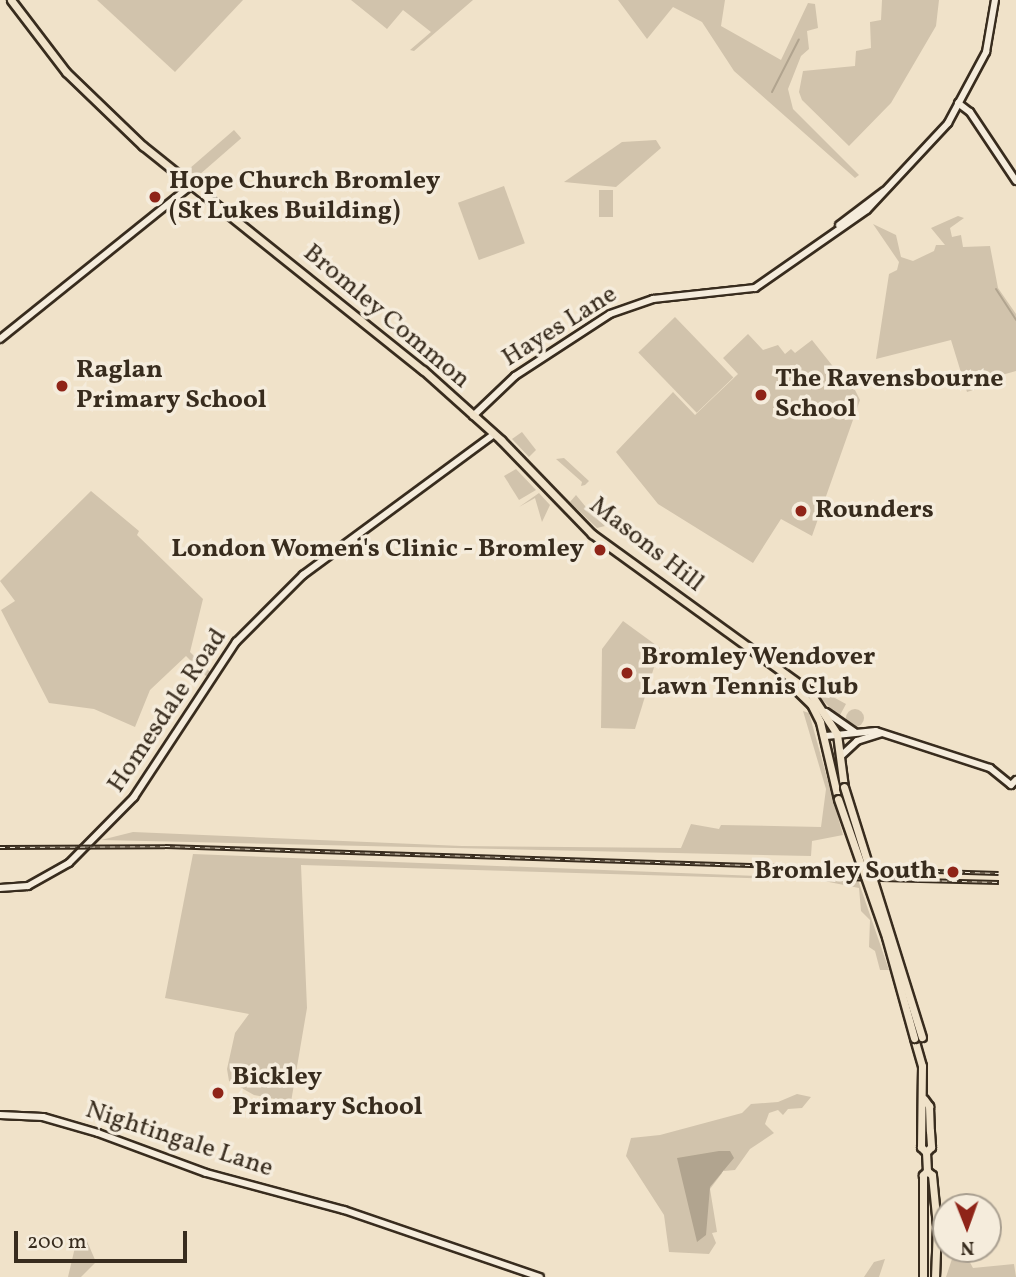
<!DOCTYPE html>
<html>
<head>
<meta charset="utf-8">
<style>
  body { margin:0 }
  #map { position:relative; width:1016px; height:1277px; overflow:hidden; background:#f0e2c9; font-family:Vollkorn,serif }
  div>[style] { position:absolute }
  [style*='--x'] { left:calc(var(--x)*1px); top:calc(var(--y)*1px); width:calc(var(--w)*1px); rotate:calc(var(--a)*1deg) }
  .green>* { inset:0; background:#d1c3ac; transform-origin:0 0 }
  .round { border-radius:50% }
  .water>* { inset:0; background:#b1a48f }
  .stream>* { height:2px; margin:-1px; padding:0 1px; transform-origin:1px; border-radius:1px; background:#b1a48f }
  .roads { filter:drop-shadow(2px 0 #382c1e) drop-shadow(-2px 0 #382c1e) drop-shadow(0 2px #382c1e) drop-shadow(0 -2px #382c1e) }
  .secondary>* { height:6px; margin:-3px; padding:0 3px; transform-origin:3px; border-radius:3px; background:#f5ecdc }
  .primary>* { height:7px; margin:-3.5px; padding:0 3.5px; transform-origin:3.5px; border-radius:3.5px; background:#f0e2c9 }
  .rail>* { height:4.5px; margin-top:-2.25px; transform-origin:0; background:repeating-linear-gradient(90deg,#f5ecdc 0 5px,#382c1e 0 10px); box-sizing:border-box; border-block:2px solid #382c1e }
  .bridges { filter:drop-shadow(2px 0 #382c1e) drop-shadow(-2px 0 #382c1e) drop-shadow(0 2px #382c1e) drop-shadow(0 -2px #382c1e) }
  .primary-bridge>* { height:7px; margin:-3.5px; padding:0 3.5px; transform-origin:3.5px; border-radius:3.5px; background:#f0e2c9 }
  .dots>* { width:19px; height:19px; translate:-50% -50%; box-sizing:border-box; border:4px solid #f5ecdc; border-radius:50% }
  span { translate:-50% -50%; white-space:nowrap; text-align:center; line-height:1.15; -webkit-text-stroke:7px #f5ecdc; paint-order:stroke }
  .poi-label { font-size:26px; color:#382c1e; font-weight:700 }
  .left { translate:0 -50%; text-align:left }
  .right { translate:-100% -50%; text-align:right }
  .street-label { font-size:26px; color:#382c1e }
  .north { position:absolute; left:932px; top:1193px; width:70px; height:70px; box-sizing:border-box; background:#f5ecdc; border:2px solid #a99f90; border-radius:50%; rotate:179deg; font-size:19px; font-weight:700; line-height:28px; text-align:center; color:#382c1e }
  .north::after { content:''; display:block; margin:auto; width:24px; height:32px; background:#8f2418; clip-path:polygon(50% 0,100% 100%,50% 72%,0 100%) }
  .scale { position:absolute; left:14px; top:1231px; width:173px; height:32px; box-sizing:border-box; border:4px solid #382c1e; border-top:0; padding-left:9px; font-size:21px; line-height:24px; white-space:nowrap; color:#382c1e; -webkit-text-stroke:5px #f5ecdc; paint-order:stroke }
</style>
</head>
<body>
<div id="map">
  <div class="green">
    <i style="clip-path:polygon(97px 0,243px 0,175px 72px)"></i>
    <i style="clip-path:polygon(351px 0,473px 0,414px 51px,410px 50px,431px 32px,403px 10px,387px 29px)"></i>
    <i style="clip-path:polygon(618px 0,725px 0,721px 26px,781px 60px,808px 3px,815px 4px,818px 28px,807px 31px,809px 49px,801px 56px,788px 89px,793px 109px,859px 175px,855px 178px,734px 71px,702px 22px,673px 7px,647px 39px)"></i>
    <i style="clip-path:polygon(882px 0,939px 0,936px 26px,891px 103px,849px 146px,802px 100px,799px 92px,803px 71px,855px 66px,856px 51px,871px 48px,870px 22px,881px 20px)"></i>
    <i style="left:234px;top:130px;width:11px;height:60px;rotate:49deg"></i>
    <i style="clip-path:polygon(656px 140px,661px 148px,616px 187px,564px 182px,622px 142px)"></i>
    <i style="left:504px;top:186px;width:61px;height:49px;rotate:70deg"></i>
    <i style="left:599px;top:190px;width:14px;height:27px"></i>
    <i style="clip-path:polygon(958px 216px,964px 218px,950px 228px,952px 237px,961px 235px,963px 247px,990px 246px,998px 288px,1016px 314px,1016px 371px,984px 380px,982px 387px,967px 392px,951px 340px,876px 359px,889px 274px,897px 270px,899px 262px,873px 224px,896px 235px,901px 257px,913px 261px,934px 251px,936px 245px,945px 245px,931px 228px)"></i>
    <i style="left:675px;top:317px;width:84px;height:51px;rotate:46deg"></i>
    <i style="clip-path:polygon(748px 334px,763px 350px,778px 345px,785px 354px,791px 349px,795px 353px,812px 340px,843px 379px,848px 376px,860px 400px,812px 536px,781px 519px,753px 563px,658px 504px,616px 452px,673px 392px,695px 415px,738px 374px,723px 358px)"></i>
    <i style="clip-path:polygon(522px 432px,536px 450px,529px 457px,512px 439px)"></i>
    <i style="clip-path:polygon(564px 458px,589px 481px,585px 485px,581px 486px,582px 482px,556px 459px)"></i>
    <i style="clip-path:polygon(516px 469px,536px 490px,519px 500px,504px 476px)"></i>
    <i style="clip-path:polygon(91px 491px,139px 531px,137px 535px,203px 599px,190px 652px,210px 672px,207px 677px,186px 656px,150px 690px,135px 727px,94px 709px,49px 703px,1px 610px,15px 601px,0 581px)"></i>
    <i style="clip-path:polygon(539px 493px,550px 505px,542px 522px,535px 498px,519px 507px)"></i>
    <i style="clip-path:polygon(576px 495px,590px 512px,605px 526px,597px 528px,570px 502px)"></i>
    <i style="clip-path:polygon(623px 621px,660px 648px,635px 729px,601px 728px,602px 649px)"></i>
    <i style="clip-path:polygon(813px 686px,846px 704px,839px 717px,812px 689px)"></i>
    <i class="round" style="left:846px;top:709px;width:18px;height:18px"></i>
    <i style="clip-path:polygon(803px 711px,809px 713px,843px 835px,812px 841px,811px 856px,101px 840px,133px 832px,462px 846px,681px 848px,691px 824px,719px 829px,721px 825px,821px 827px,826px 789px)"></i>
    <i style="clip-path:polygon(193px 854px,858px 880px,889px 970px,880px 970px,875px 951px,869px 947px,870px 920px,861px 911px,859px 888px,819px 880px,301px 865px,307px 1008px,291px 1102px,254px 1095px,229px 1081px,227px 1069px,235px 1033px,249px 1014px,165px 998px)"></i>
    <i style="clip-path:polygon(797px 1094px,811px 1097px,802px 1108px,788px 1109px,783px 1115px,778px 1110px,769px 1113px,765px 1124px,774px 1133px,750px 1149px,735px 1170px,724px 1171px,724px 1155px,681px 1159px,697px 1239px,703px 1227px,705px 1180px,715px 1170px,722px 1173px,710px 1189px,717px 1232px,712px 1233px,716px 1243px,709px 1254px,669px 1252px,664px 1215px,626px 1156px,631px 1138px,660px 1135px,742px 1113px,751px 1104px,778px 1102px)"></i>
    <i style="clip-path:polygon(86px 1239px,96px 1262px,81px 1277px,68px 1277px,76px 1243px)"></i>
    <i style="clip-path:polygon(966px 1255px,973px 1268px,1014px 1264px,1016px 1277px,946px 1277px,952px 1259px)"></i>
    <i style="clip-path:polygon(885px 1259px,879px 1277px,864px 1277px,874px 1262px)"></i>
  </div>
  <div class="water">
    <i style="clip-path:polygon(719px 1151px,730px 1151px,734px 1158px,710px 1187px,706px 1235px,697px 1242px,677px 1158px)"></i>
  </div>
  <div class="stream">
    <i style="--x:772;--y:92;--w:59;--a:-63"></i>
    <i style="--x:996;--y:289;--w:37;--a:57"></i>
  </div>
  <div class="roads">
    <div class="secondary">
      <i style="--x:958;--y:103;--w:15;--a:37"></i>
      <i style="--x:970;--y:112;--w:83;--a:56.3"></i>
      <i style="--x:839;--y:225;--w:56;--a:-37.1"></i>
      <i style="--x:0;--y:339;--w:244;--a:-38.8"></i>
      <i style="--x:473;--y:416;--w:58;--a:-43.6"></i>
      <i style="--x:515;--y:376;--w:113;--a:-33.1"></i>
      <i style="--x:610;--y:314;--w:46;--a:-19.2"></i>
      <i style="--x:653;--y:299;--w:103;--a:-6.2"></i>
      <i style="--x:755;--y:288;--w:136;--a:-34.9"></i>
      <i style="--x:867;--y:210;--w:119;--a:-47"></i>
      <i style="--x:948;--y:123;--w:81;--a:-61.8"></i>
      <i style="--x:986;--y:52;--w:53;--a:-80.2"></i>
      <i style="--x:826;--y:712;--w:35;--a:35"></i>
      <i style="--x:826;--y:736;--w:50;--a:-5.7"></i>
      <i style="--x:876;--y:731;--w:120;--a:18"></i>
      <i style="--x:990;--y:768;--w:27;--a:39"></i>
      <i style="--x:1011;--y:785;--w:7;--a:-45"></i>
      <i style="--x:841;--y:756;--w:22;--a:-43"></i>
      <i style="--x:857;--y:741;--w:25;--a:-18"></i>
      <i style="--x:0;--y:888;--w:28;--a:-4"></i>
      <i style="--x:28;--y:886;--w:47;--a:-29.3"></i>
      <i style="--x:69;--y:863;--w:93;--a:-45.4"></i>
      <i style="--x:134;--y:797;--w:186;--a:-56.7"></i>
      <i style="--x:236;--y:642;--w:95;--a:-45"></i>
      <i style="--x:303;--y:575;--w:237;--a:-36.4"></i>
      <i style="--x:0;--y:1115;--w:43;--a:2.7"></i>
      <i style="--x:43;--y:1117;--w:57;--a:16.2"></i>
      <i style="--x:98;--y:1133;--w:115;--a:20.3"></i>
      <i style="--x:206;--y:1173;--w:143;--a:15"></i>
      <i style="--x:344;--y:1210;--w:207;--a:18.9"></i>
    </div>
    <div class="primary">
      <i style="--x:11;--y:0;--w:91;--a:52.6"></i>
      <i style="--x:66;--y:72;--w:107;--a:43.9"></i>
      <i style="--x:143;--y:146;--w:359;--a:38.7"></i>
      <i style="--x:423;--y:370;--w:105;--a:41.9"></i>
      <i style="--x:501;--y:440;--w:131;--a:45.9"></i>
      <i style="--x:592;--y:534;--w:268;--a:35.9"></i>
      <i style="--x:809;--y:691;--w:51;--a:56.9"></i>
      <i style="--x:837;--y:734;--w:53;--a:82.5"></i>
      <i style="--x:788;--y:682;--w:32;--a:44"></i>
      <i style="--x:811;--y:704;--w:20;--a:63"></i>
      <i style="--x:820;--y:722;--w:79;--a:76.8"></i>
      <i style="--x:914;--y:1038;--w:29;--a:74"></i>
      <i style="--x:922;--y:1066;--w:81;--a:90.7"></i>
      <i style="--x:921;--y:1147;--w:7;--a:45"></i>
      <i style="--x:926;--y:1152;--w:19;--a:87"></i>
      <i style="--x:927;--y:1171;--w:6;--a:135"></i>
      <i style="--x:923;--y:1175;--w:102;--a:90"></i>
      <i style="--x:924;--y:1099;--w:9;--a:54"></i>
      <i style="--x:929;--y:1106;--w:25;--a:88"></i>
      <i style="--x:930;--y:1131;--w:16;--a:86"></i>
      <i style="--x:931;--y:1147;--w:7;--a:135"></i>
      <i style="--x:927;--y:1171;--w:6;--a:39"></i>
      <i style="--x:932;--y:1175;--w:51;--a:84.4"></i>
      <i style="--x:937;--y:1226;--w:51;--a:92.2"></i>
    </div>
  </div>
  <div class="rail">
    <i style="--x:0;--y:847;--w:165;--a:-0.3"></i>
    <i style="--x:165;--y:846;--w:834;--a:1.85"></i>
    <i style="--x:842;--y:878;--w:157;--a:1.5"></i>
  </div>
  <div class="bridges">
    <div class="primary-bridge">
      <i style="--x:844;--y:787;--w:262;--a:72.7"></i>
      <i style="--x:838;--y:799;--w:146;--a:70.8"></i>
      <i style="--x:886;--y:937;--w:105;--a:74.5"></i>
    </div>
  </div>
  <div class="dots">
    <i style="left:155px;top:197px;background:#8f2418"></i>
    <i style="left:62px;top:386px;background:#8f2418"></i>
    <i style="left:761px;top:395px;background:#8f2418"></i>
    <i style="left:801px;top:511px;background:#8f2418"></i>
    <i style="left:600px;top:550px;background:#8f2418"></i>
    <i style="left:627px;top:673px;background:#8f2418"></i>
    <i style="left:953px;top:872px;background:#8f2418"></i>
    <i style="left:218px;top:1093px;background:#8f2418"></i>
  </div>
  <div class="poi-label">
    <span class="left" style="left:169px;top:197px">Hope Church Bromley<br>(St Lukes Building)</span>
    <span class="left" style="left:76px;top:386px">Raglan<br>Primary School</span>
    <span class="left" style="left:775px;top:395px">The Ravensbourne<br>School</span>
    <span class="left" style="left:815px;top:511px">Rounders</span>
    <span class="right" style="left:584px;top:550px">London Women's Clinic - Bromley</span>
    <span class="left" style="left:641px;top:673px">Bromley Wendover<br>Lawn Tennis Club</span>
    <span class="right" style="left:937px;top:872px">Bromley South</span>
    <span class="left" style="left:232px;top:1093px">Bickley<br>Primary School</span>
  </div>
  <div class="street-label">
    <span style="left:386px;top:317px;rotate:40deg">Bromley Common</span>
    <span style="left:560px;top:327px;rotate:-32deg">Hayes Lane</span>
    <span style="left:646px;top:545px;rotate:38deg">Masons Hill</span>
    <span style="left:168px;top:711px;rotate:-56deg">Homesdale Road</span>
    <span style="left:179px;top:1140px;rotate:18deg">Nightingale Lane</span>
  </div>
  <div class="north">N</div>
  <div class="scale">200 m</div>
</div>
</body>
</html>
